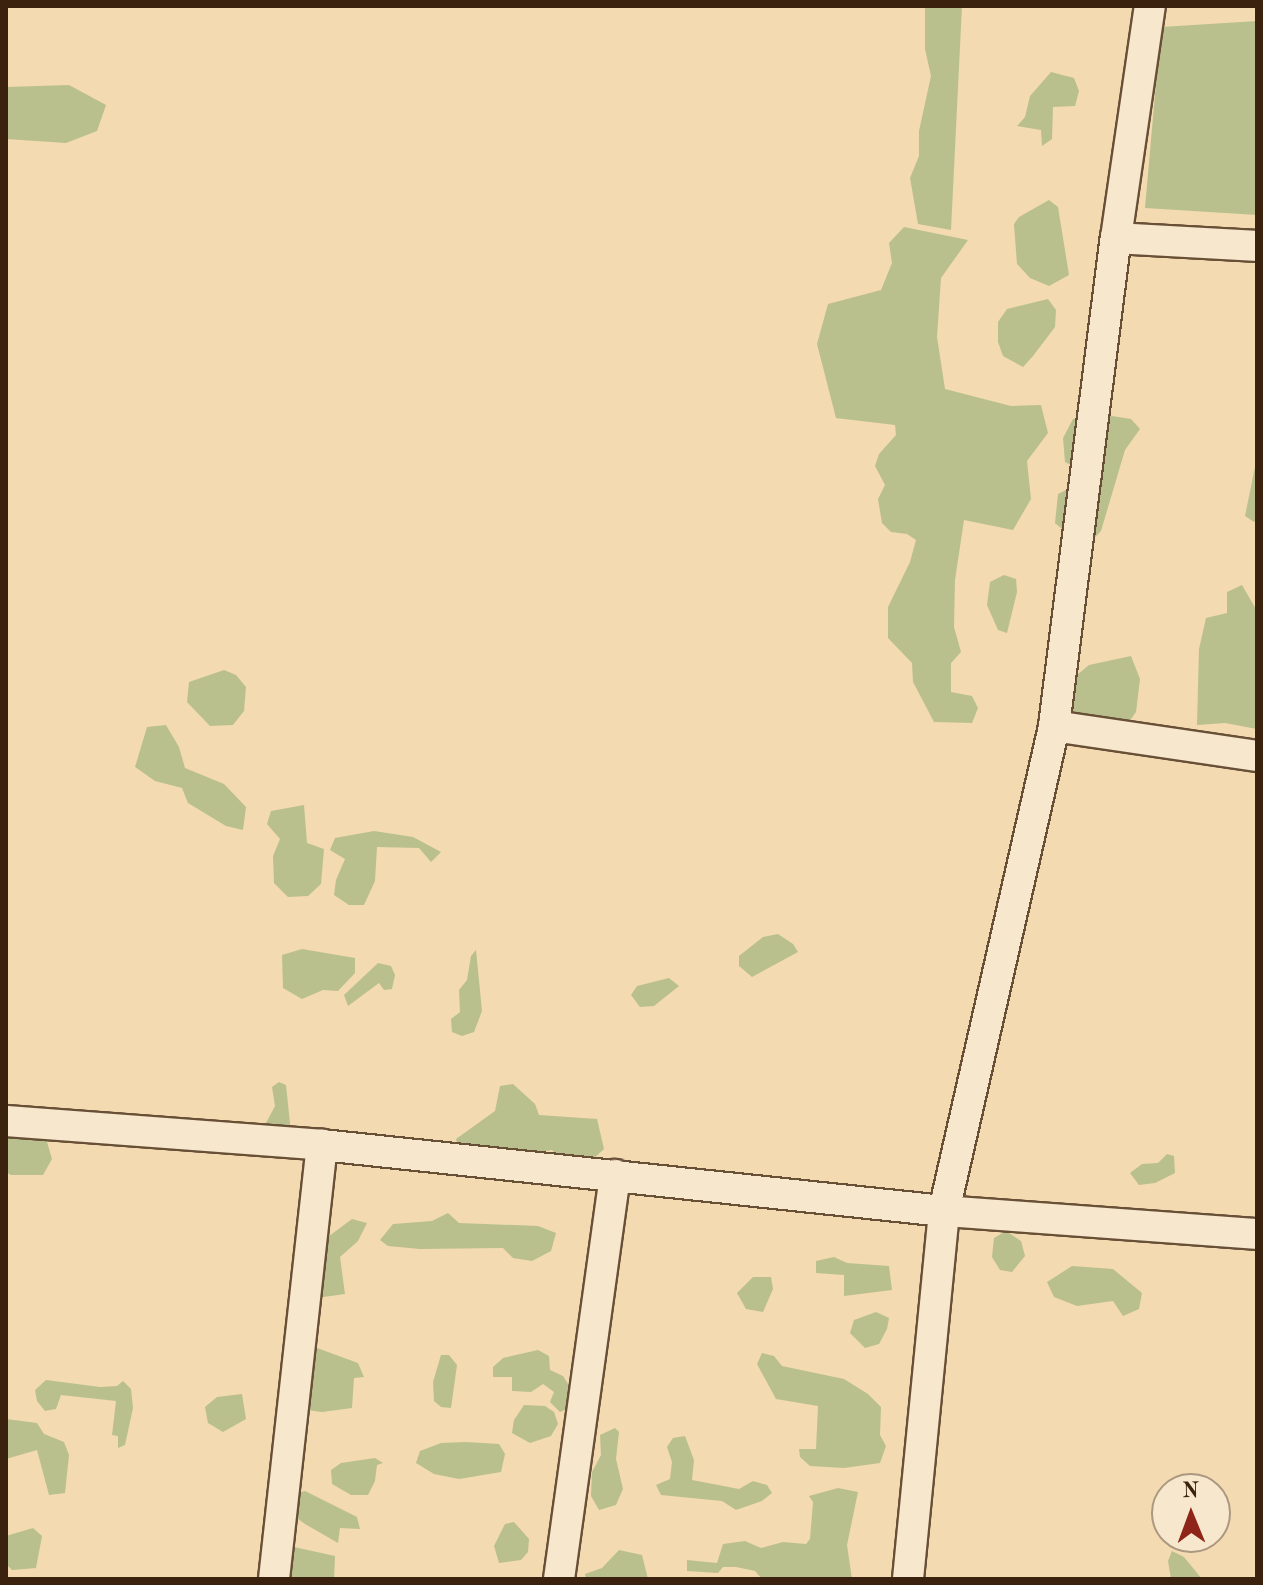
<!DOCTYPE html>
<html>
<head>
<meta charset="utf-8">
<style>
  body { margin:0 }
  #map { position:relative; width:1263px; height:1585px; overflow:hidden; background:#f3dab1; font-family:"Old Standard TT",serif }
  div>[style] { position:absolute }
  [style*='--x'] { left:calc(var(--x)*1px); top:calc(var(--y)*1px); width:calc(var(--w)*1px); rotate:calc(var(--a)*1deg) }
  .green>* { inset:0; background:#b9c08d }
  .roads { filter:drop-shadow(2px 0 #685037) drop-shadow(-2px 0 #685037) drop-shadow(0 2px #685037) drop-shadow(0 -2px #685037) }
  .street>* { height:30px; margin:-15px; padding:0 15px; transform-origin:15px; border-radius:15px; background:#f7e7cc }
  span { translate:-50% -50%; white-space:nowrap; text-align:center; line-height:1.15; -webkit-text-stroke:6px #f7e7cc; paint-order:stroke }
  .frame { position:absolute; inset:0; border:8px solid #3a220e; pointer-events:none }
  .north { position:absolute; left:1151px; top:1473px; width:80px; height:80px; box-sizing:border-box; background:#f7e7cc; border:2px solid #ab9880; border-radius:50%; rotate:359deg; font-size:22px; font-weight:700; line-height:32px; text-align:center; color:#3a220e }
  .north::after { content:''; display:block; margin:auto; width:28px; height:36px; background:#8f2418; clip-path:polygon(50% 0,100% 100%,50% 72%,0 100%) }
</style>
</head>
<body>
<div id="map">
  <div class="green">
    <i style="clip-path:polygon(925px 6px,962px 6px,951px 230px,918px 224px,910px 178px,919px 156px,919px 131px,931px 76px,925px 49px)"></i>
    <i style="clip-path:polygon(1257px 21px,1257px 215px,1145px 208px,1161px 27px)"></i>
    <i style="clip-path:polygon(1051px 72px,1074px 78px,1079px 91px,1075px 106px,1053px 107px,1052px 139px,1042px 146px,1041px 130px,1017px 126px,1025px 117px,1030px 96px)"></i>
    <i style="clip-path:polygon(69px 85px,106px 105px,97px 131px,66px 143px,6px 139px,6px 87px)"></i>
    <i style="clip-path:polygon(1049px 200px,1058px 207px,1069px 275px,1049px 286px,1030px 278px,1017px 264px,1014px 224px,1019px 217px)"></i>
    <i style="clip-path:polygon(904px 227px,968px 240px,941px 278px,937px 337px,945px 389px,1011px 406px,1041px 405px,1048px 433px,1027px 461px,1031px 499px,1013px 530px,964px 520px,955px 580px,954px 627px,961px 652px,951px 663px,951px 692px,972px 696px,978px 708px,972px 723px,934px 722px,913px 682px,912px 663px,888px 638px,888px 607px,910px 562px,916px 540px,907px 534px,891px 532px,882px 523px,878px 499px,885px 485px,875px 466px,879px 454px,896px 435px,895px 425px,836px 418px,817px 344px,828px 304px,881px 290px,892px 263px,889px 243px)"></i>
    <i style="clip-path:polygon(1048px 299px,1056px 310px,1055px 327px,1033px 356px,1023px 367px,1003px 356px,998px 342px,998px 322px,1007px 309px)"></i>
    <i style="clip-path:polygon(1112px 416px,1131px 419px,1140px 429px,1125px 450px,1101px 531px,1085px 548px,1055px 523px,1058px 494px,1076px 485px,1084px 472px,1065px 462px,1063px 438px,1073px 419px)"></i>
    <i style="clip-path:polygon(1257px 457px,1257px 519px,1254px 522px,1245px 516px)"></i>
    <i style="clip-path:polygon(1004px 575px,1016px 579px,1017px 592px,1007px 633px,998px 630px,987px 605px,990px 582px)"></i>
    <i style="clip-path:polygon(1242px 585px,1257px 611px,1257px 729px,1225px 723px,1197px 725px,1199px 649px,1206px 618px,1227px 613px,1227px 592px)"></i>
    <i style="clip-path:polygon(1131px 656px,1140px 679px,1136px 712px,1129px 722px,1103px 723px,1075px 715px,1062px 696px,1066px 684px,1089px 665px)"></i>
    <i style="clip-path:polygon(224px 670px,236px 675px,246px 687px,244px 711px,233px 725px,210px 726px,187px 702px,189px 682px)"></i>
    <i style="clip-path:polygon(166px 725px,179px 747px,185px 768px,224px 784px,246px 807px,243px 830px,226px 826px,188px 803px,182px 788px,155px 781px,135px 767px,147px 727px)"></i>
    <i style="clip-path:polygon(304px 805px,307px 843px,324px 849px,321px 884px,308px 896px,288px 897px,274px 883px,273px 856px,280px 839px,267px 824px,271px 811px)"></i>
    <i style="clip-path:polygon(374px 831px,413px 837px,441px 852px,431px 862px,419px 848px,377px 847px,375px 881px,364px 905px,349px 905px,334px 895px,336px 880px,345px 859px,330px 850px,335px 838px)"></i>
    <i style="clip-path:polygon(778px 934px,793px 944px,798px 952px,752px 977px,739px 966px,739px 956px,763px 937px)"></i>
    <i style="clip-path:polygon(302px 949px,355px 958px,355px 973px,338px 991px,323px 990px,302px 999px,283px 988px,282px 955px)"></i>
    <i style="clip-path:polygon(476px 950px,482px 1011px,474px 1032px,462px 1036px,452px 1032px,451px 1019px,460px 1012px,459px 990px,467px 980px,471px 956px)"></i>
    <i style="clip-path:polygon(378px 963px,391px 966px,395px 975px,392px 989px,384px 990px,379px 983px,348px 1006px,344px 995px)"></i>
    <i style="clip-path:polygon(669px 978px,679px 986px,654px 1006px,640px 1007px,631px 995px,637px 986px)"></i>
    <i style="clip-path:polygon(279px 1082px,286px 1085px,291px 1133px,274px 1135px,266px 1123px,275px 1106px,272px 1087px)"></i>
    <i style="clip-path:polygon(513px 1084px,535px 1104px,539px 1115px,597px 1119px,604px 1149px,593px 1159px,557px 1155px,552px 1150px,539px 1152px,529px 1163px,460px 1155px,456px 1139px,495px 1111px,500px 1086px)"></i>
    <i style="clip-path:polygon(23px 1130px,44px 1132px,52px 1159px,43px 1175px,11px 1175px,6px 1172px,6px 1140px)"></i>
    <i style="clip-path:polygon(1167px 1154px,1174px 1156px,1175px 1173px,1155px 1183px,1139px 1185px,1130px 1173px,1142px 1164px,1158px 1163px)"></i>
    <i style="clip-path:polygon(448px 1213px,459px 1223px,538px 1226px,556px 1233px,551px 1251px,532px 1261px,513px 1258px,503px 1248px,420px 1249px,388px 1246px,380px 1240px,393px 1224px,432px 1221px)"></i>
    <i style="clip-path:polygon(352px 1219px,367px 1223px,358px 1241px,340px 1257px,345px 1294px,316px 1298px,321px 1242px)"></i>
    <i style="clip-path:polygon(1006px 1231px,1021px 1241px,1025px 1256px,1012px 1272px,1000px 1270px,992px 1257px,994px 1238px)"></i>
    <i style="clip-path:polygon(834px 1257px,847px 1263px,889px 1266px,892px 1290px,844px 1296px,844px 1275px,816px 1273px,816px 1261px)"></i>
    <i style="clip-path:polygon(1072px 1266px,1113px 1269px,1142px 1293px,1139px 1309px,1123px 1316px,1113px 1301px,1077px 1306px,1054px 1297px,1047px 1282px)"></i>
    <i style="clip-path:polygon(753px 1277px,771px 1277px,773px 1289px,763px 1312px,746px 1309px,737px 1293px)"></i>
    <i style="clip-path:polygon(876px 1312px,889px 1318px,887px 1329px,879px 1344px,865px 1348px,850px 1333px,854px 1320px)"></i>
    <i style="clip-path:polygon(317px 1348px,358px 1363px,364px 1377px,354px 1378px,352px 1408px,322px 1412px,300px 1409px,309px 1351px)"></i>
    <i style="clip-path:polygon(538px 1350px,549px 1356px,550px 1370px,563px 1376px,572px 1390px,571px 1407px,560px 1412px,550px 1402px,554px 1392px,543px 1384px,531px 1392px,512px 1391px,512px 1377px,493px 1377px,493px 1367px,503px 1358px)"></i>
    <i style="clip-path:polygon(762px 1353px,774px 1356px,782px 1366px,844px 1379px,868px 1394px,881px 1407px,880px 1435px,886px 1446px,880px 1463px,844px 1468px,810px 1466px,800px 1457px,799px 1449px,816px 1449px,818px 1406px,776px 1399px,757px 1364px)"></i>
    <i style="clip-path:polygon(441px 1355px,449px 1355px,457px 1365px,451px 1408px,441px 1407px,434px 1401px,433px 1382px)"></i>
    <i style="clip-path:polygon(46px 1380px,100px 1387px,117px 1386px,123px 1381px,131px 1389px,133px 1408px,125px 1445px,118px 1448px,118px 1436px,112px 1435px,116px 1401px,61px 1395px,56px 1409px,45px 1411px,37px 1401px,35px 1390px)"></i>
    <i style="clip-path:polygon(242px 1394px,246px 1419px,223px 1432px,208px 1423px,205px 1407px,217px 1397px)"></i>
    <i style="clip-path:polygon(524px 1405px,545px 1406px,554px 1412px,558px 1424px,551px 1436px,530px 1443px,512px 1433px,514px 1420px)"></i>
    <i style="clip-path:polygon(6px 1419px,37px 1423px,44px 1434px,64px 1442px,69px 1455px,65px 1493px,49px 1495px,37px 1450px,6px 1459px)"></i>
    <i style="clip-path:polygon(615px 1428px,619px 1432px,616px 1459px,623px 1489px,616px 1505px,599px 1510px,591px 1496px,592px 1472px,601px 1455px,600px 1435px)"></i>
    <i style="clip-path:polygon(685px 1436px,694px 1460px,692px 1480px,739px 1489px,753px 1481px,767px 1485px,772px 1493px,762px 1501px,736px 1510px,722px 1501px,661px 1495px,656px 1485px,670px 1479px,672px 1462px,667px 1447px,673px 1438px)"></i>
    <i style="clip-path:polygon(466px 1442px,499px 1444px,505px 1454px,501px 1472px,459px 1479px,434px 1474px,416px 1463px,420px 1451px,441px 1443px)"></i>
    <i style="clip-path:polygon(375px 1458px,383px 1463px,377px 1465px,375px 1481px,368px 1495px,351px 1495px,332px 1484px,331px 1470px,341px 1463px)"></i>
    <i style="clip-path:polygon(838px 1488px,858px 1492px,847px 1545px,852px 1579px,762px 1579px,755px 1571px,736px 1567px,723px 1567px,718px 1573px,687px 1571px,687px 1560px,717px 1563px,723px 1544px,745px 1541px,761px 1548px,783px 1542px,806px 1544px,810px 1539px,813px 1502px,809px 1496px)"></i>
    <i style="clip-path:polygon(305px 1491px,357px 1517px,360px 1529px,340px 1528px,338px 1543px,305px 1524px,287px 1511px,293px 1494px)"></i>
    <i style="clip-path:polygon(514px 1522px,529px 1539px,528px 1552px,521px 1560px,499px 1563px,494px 1546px,505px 1524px)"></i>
    <i style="clip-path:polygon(33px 1528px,42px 1536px,36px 1568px,12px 1570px,6px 1564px,6px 1536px)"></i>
    <i style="clip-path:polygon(294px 1547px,335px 1556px,334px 1579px,289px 1579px,283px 1571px,283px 1555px)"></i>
    <i style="clip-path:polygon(619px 1550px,642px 1555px,648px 1579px,586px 1579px,585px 1574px,602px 1568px)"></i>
    <i style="clip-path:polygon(1172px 1551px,1184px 1557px,1202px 1579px,1171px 1579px,1168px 1561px)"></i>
  </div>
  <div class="roads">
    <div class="street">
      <i style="--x:1116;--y:238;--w:141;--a:3.2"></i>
      <i style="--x:1054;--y:726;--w:205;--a:8.4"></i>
      <i style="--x:6;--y:1121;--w:317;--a:4.3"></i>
      <i style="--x:322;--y:1145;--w:625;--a:6.06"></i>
      <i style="--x:944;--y:1211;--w:314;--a:4.2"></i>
      <i style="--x:274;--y:1579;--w:437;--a:-83.7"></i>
      <i style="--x:559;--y:1579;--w:408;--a:-82.1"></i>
      <i style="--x:908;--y:1579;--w:370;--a:-84.4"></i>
      <i style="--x:944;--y:1211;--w:497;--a:-77.2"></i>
      <i style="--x:1054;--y:726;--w:492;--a:-82.8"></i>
      <i style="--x:1116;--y:238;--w:234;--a:-81.7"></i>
    </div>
  </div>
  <div class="frame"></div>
  <div class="north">N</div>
</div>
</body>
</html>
